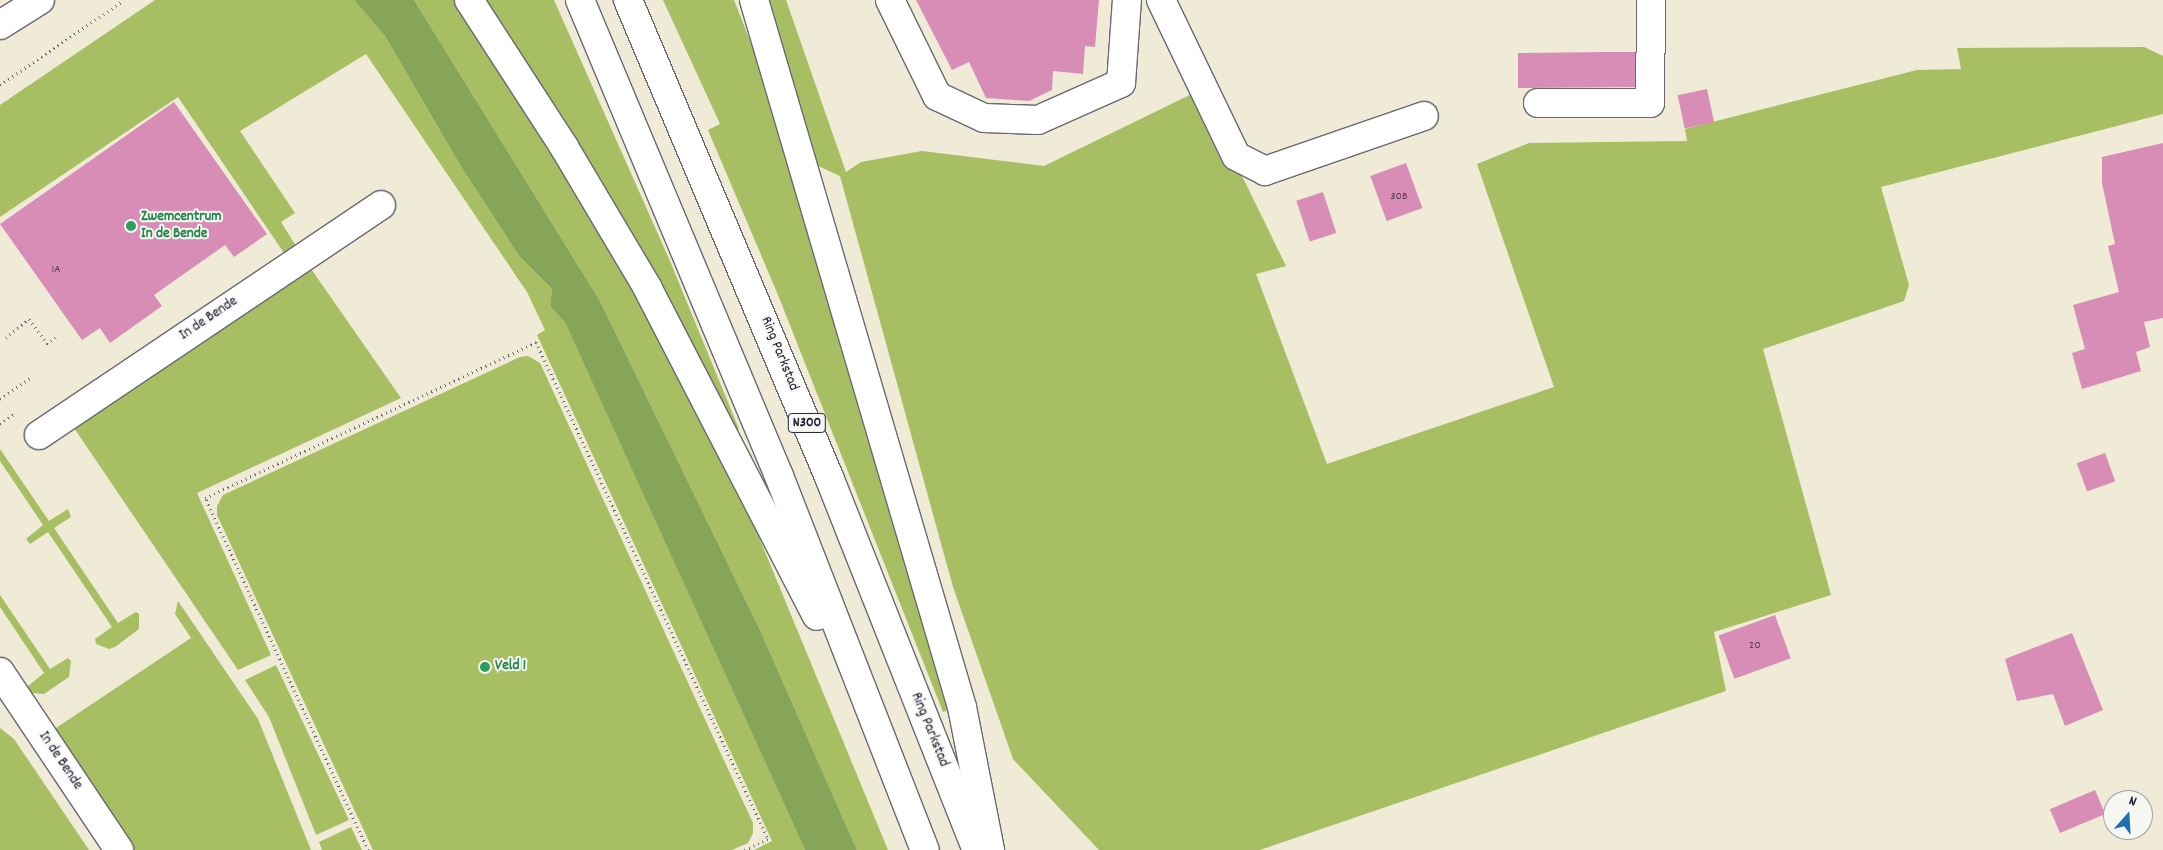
<!DOCTYPE html>
<html>
<head>
<meta charset="utf-8">
<style>
  body { margin:0 }
  #map { position:relative; width:2163px; height:850px; overflow:hidden; background:#efebd7; font-family:Dekko,sans-serif }
  div>[style] { position:absolute }
  [style*='--x'] { left:calc(var(--x)*1px); top:calc(var(--y)*1px); width:calc(var(--w)*1px); rotate:calc(var(--a)*1deg) }
  .green>* { inset:0; background:#a8be62 }
  .forest>* { inset:0; background:#86a558 }
  .building>* { inset:0; background:#d88db6; transform-origin:0 0 }
  .path>* { height:3px; margin-top:-1.5px; transform-origin:0; background:repeating-linear-gradient(90deg,#6a6872 0 1px,transparent 0 5px) }
  .roads { filter:drop-shadow(1px 0 #6a6872) drop-shadow(-1px 0 #6a6872) drop-shadow(0 1px #6a6872) drop-shadow(0 -1px #6a6872) }
  .minor>* { height:28px; margin:-14px; padding:0 14px; transform-origin:14px; border-radius:14px; background:#fff }
  .major>* { height:28px; margin:-14px; padding:0 14px; transform-origin:14px; border-radius:14px; background:#fff }
  .highway>* { height:28px; margin:-14px; padding:0 14px; transform-origin:14px; border-radius:14px; background:#fff }
  .dots>* { width:14px; height:14px; translate:-50% -50%; box-sizing:border-box; border:2px solid #f6f6f2; border-radius:50% }
  span { translate:-50% -50%; white-space:nowrap; text-align:center; line-height:1.15; -webkit-text-stroke:4px #f6f6f2; paint-order:stroke }
  .number-label { font-size:12px; color:#503d5a }
  .number-label span { -webkit-text-stroke-width:0 }
  .shield-label span { padding:1px 4px; background:#f6f6f2; border:1px solid; border-radius:4px; -webkit-text-stroke-width:0 }
  .shield-label { font-size:14px; color:#22223b; font-weight:700 }
  .leisure-label { font-size:15px; color:#27864d; font-weight:700 }
  .left { translate:0 -50%; text-align:left }
  .street-label { font-size:15px; color:#22223b }
  .north { position:absolute; left:2103px; top:790px; width:50px; height:50px; box-sizing:border-box; background:#f6f6f2; border:1px solid #a1a1a9; border-radius:50%; rotate:19deg; font-size:14px; font-weight:700; line-height:20px; text-align:center; color:#22223b }
  .north::after { content:''; display:block; margin:auto; width:18px; height:22px; background:#1f6fb2; clip-path:polygon(50% 0,100% 100%,50% 72%,0 100%) }
</style>
</head>
<body>
<div id="map">
  <div class="green">
    <i style="clip-path:polygon(155px 0,354px 0,385px 36px,460px 165px,519px 256px,552px 289px,550px 306px,565px 321px,805px 850px,754px 850px,772px 841px,537px 335px,545px 330px,527px 292px,366px 54px,240px 131px,295px 213px,281px 222px,296px 246px,284px 253px,178px 97px,0 217px,0 105px)"></i>
    <i style="clip-path:polygon(414px 0,458px 0,585px 201px,706px 423px,756px 530px,888px 850px,857px 850px,760px 630px,600px 301px)"></i>
    <i style="clip-path:polygon(482px 0,554px 0,670px 261px,739px 429px,732px 433px)"></i>
    <i style="clip-path:polygon(663px 0,734px 0,776px 107px,953px 709px,943px 712px,778px 295px,708px 130px,720px 124px)"></i>
    <i style="clip-path:polygon(767px 0,786px 0,846px 172px,861px 162px,922px 151px,1044px 166px,1200px 90px,1286px 266px,1256px 274px,1327px 464px,1554px 387px,1477px 164px,1529px 143px,1687px 141px,1685px 129px,1917px 70px,1961px 69px,1957px 48px,2144px 47px,2163px 56px,2163px 114px,1881px 187px,1909px 285px,1904px 301px,1763px 349px,1831px 595px,1714px 632px,1726px 691px,1260px 850px,1099px 850px,1013px 759px,953px 587px,840px 176px,814px 164px)"></i>
    <i style="clip-path:polygon(309px 266px,401px 398px,197px 493px,271px 655px,238px 670px,72px 425px)"></i>
    <i style="clip-path:polygon(528px 356px,540px 363px,753px 823px,753px 833px,748px 843px,732px 850px,373px 850px,217px 515px,217px 506px,223px 495px,520px 357px)"></i>
    <i style="clip-path:polygon(0 449px,49px 521px,68px 509px,71px 517px,54px 528px,118px 623px,136px 612px,139px 614px,139px 629px,115px 647px,109px 649px,96px 644px,95px 639px,112px 627px,48px 532px,30px 544px,26px 539px,43px 525px,0 461px)"></i>
    <i style="clip-path:polygon(0 595px,50px 669px,68px 658px,71px 661px,69px 677px,44px 694px,32px 693px,27px 687px,44px 673px,0 607px)"></i>
    <i style="clip-path:polygon(178px 601px,258px 719px,311px 850px,131px 850px,53px 730px,191px 638px,175px 614px)"></i>
    <i style="clip-path:polygon(276px 665px,349px 820px,316px 835px,269px 717px,245px 680px)"></i>
    <i style="clip-path:polygon(0 728px,14px 739px,89px 850px,0 850px)"></i>
    <i style="clip-path:polygon(351px 827px,362px 850px,322px 850px,319px 842px)"></i>
  </div>
  <div class="forest">
    <i style="clip-path:polygon(354px 0,414px 0,600px 301px,760px 630px,857px 850px,805px 850px,565px 322px,550px 306px,552px 289px,519px 256px,460px 165px,385px 36px)"></i>
  </div>
  <div class="building">
    <i style="clip-path:polygon(916px 0,1099px 0,1095px 47px,1085px 46px,1083px 74px,1053px 71px,1052px 90px,1029px 101px,986px 98px,969px 62px,952px 70px)"></i>
    <i style="clip-path:polygon(1605px 52px,1635px 52px,1635px 87px,1518px 88px,1518px 53px)"></i>
    <i style="left:1707px;top:89px;width:34px;height:30px;rotate:78deg"></i>
    <i style="clip-path:polygon(174px 102px,267px 234px,234px 257px,225px 245px,154px 295px,162px 306px,110px 343px,100px 328px,82px 340px,0 224px)"></i>
    <i style="clip-path:polygon(2163px 143px,2163px 318px,2144px 322px,2150px 347px,2136px 352px,2141px 371px,2082px 389px,2072px 353px,2085px 349px,2073px 305px,2119px 292px,2108px 246px,2115px 244px,2102px 183px,2102px 157px)"></i>
    <i style="left:1406px;top:163px;width:48px;height:38px;rotate:70deg"></i>
    <i style="left:1323px;top:192px;width:43px;height:28px;rotate:72deg"></i>
    <i style="left:2105px;top:453px;width:30px;height:30px;rotate:70deg"></i>
    <i style="left:1775px;top:615px;width:46px;height:60px;rotate:70deg"></i>
    <i style="clip-path:polygon(2072px 633px,2103px 710px,2065px 726px,2053px 694px,2017px 701px,2005px 659px)"></i>
    <i style="left:2095px;top:790px;width:26px;height:49px;rotate:67deg"></i>
  </div>
  <div class="path">
    <i style="--x:0;--y:85;--w:150;--a:-34.4"></i>
    <i style="--x:6;--y:338;--w:30;--a:-40"></i>
    <i style="--x:29;--y:319;--w:31;--a:54"></i>
    <i style="--x:47;--y:344;--w:15;--a:-37"></i>
    <i style="--x:0;--y:399;--w:39;--a:-35"></i>
    <i style="--x:0;--y:424;--w:17;--a:-36"></i>
    <i style="--x:368;--y:850;--w:388;--a:-114.8"></i>
    <i style="--x:205;--y:498;--w:366;--a:-25.2"></i>
    <i style="--x:536;--y:342;--w:548;--a:64.98"></i>
    <i style="--x:768;--y:839;--w:26;--a:155"></i>
  </div>
  <div class="roads">
    <div class="minor">
      <i style="--x:890;--y:0;--w:107;--a:63.9"></i>
      <i style="--x:937;--y:96;--w:52;--a:25.1"></i>
      <i style="--x:984;--y:118;--w:54;--a:2.1"></i>
      <i style="--x:1038;--y:120;--w:91;--a:-24"></i>
      <i style="--x:1121;--y:83;--w:83;--a:-85.9"></i>
      <i style="--x:1161;--y:0;--w:173;--a:64.3"></i>
      <i style="--x:1236;--y:156;--w:33;--a:27"></i>
      <i style="--x:1265;--y:171;--w:168;--a:-19.1"></i>
      <i style="--x:1538;--y:103;--w:112;--a:0"></i>
      <i style="--x:1650;--y:103;--w:103;--a:-89.4"></i>
      <i style="--x:39;--y:435;--w:412;--a:-33.9"></i>
      <i style="--x:0;--y:672;--w:214;--a:56.2"></i>
    </div>
    <div class="major">
      <i style="--x:0;--y:25;--w:47;--a:-32"></i>
    </div>
    <div class="highway">
      <i style="--x:469;--y:0;--w:175;--a:57.1"></i>
      <i style="--x:564;--y:147;--w:163;--a:59.3"></i>
      <i style="--x:647;--y:287;--w:370;--a:62.7"></i>
      <i style="--x:580;--y:0;--w:516;--a:67.31"></i>
      <i style="--x:779;--y:476;--w:401;--a:68.7"></i>
      <i style="--x:628;--y:0;--w:518;--a:67.15"></i>
      <i style="--x:829;--y:477;--w:401;--a:68.4"></i>
      <i style="--x:754;--y:0;--w:737;--a:73.61"></i>
      <i style="--x:962;--y:707;--w:146;--a:78.9"></i>
    </div>
  </div>
  <div class="dots">
    <i style="left:131px;top:226px;background:#2e9e5b"></i>
    <i style="left:485px;top:667px;background:#2e9e5b"></i>
  </div>
  <div class="number-label">
    <span style="left:1399px;top:197px">30B</span>
    <span style="left:56px;top:270px">1A</span>
    <span style="left:1755px;top:646px">20</span>
  </div>
  <div class="shield-label">
    <span style="left:807px;top:423px">N300</span>
  </div>
  <div class="leisure-label">
    <span class="left" style="left:141px;top:226px">Zwemcentrum<br>In de Bende</span>
    <span class="left" style="left:495px;top:667px">Veld 1</span>
  </div>
  <div class="street-label">
    <span style="left:209px;top:319px;rotate:-34deg">In de Bende</span>
    <span style="left:779px;top:354px;rotate:68deg">Ring Parkstad</span>
    <span style="left:929px;top:730px;rotate:68deg">Ring Parkstad</span>
    <span style="left:60px;top:761px;rotate:56deg">In de Bende</span>
  </div>
  <div class="north">N</div>
</div>
</body>
</html>
